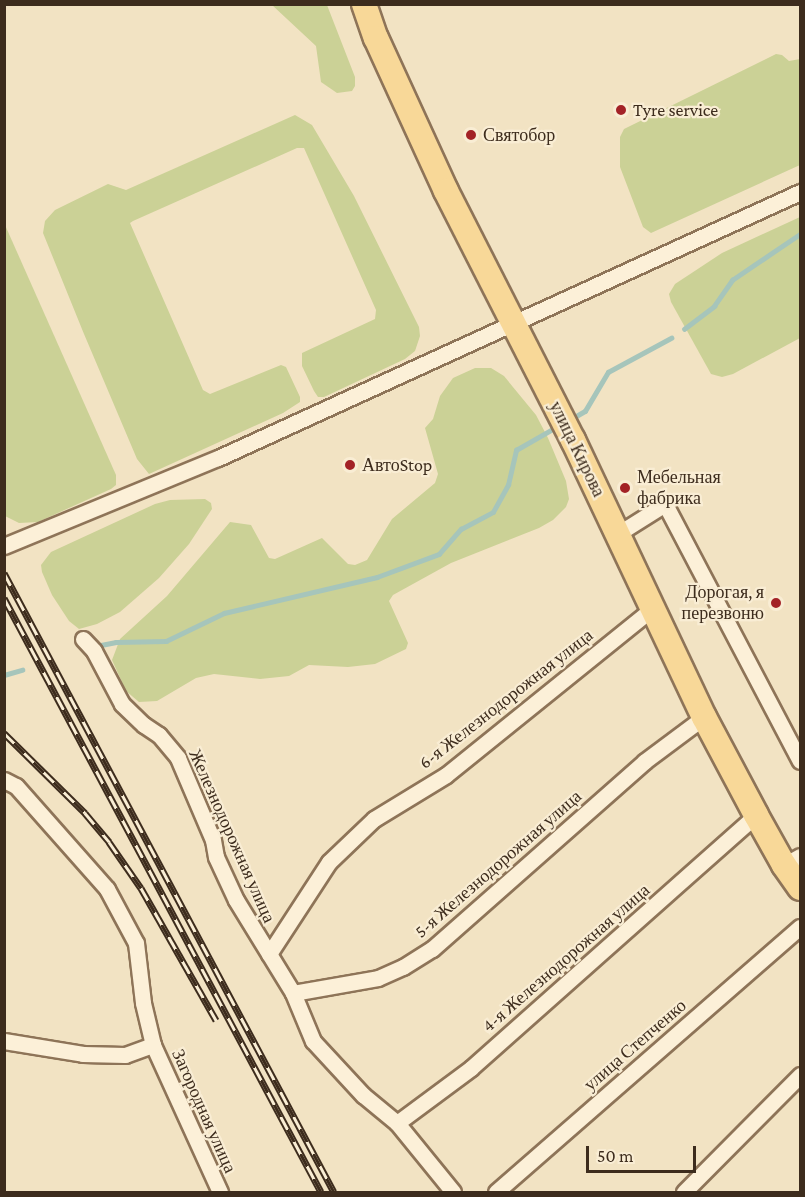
<!DOCTYPE html>
<html>
<head>
<meta charset="utf-8">
<style>
  body { margin:0 }
  #map { position:relative; width:805px; height:1197px; overflow:hidden; background:#f2e3c3; font-family:"Crimson Pro",serif }
  div>[style] { position:absolute }
  [style*='--x'] { left:calc(var(--x)*1px); top:calc(var(--y)*1px); width:calc(var(--w)*1px); rotate:calc(var(--a)*1deg) }
  .green>* { inset:0; background:#cbd196 }
  .stream>* { height:4.5px; margin:-2.25px; padding:0 2.25px; transform-origin:2.25px; border-radius:2.25px; background:#a6c5bb }
  .roads { filter:drop-shadow(2px 0 #8e7458) drop-shadow(-2px 0 #8e7458) drop-shadow(0 2px #8e7458) drop-shadow(0 -2px #8e7458) }
  .street>* { height:15px; margin:-7.5px; padding:0 7.5px; transform-origin:7.5px; border-radius:7.5px; background:#fcf0d8 }
  .primary>* { height:24px; margin:-12px; padding:0 12px; transform-origin:12px; border-radius:12px; background:#f8d898 }
  .rail>* { height:7px; margin-top:-3.5px; transform-origin:0; background:repeating-linear-gradient(90deg,#f9edd4 0 14px,#3d2c1d 0 28px); box-sizing:border-box; border-block:2px solid #3d2c1d }
  .dots>* { width:16px; height:16px; translate:-50% -50%; box-sizing:border-box; border:3px solid #f9edd4; border-radius:50% }
  span { translate:-50% -50%; white-space:nowrap; text-align:center; line-height:1.15; -webkit-text-stroke:4.5px #f9edd4; paint-order:stroke }
  .poi-label { font-size:18px; color:#3d2c1d }
  .left { translate:0 -50%; text-align:left }
  .right { translate:-100% -50%; text-align:right }
  .street-label { font-size:18px; color:#3d2c1d }
  .frame { position:absolute; inset:0; border:6px solid #3d2c1d; pointer-events:none }
  .scale { position:absolute; left:586px; top:1146px; width:110px; height:27px; box-sizing:border-box; border:3px solid #3d2c1d; border-top:0; padding-left:8px; font-size:18px; line-height:21px; white-space:nowrap; color:#3d2c1d; -webkit-text-stroke:4px #f9edd4; paint-order:stroke }
</style>
</head>
<body>
<div id="map">
  <div class="green">
    <i style="clip-path:polygon(272px 5px,327px 5px,355px 77px,355px 86px,352px 91px,337px 93px,321px 82px,316px 46px)"></i>
    <i style="clip-path:polygon(776px 54px,782px 55px,789px 61px,800px 59px,800px 165px,651px 233px,643px 227px,620px 167px,620px 137px,624px 129px)"></i>
    <i style="clip-path:polygon(295px 115px,312px 125px,354px 196px,419px 327px,420px 336px,415px 351px,405px 359px,324px 397px,318px 397px,314px 391px,302px 366px,302px 353px,375px 319px,376px 310px,304px 148px,297px 148px,133px 221px,130px 223px,203px 390px,210px 394px,281px 365px,286px 367px,300px 397px,300px 402px,283px 413px,149px 474px,137px 459px,84px 334px,43px 233px,45px 221px,55px 210px,108px 184px,126px 190px)"></i>
    <i style="clip-path:polygon(800px 217px,800px 338px,733px 374px,722px 377px,711px 374px,671px 302px,669px 294px,675px 284px,722px 253px)"></i>
    <i style="clip-path:polygon(5px 225px,116px 475px,116px 485px,111px 489px,38px 522px,19px 523px,5px 516px)"></i>
    <i style="clip-path:polygon(475px 368px,491px 368px,504px 376px,536px 415px,548px 438px,566px 481px,569px 499px,566px 507px,553px 520px,539px 528px,451px 563px,393px 595px,389px 601px,408px 643px,406px 649px,375px 664px,348px 667px,309px 665px,289px 676px,260px 679px,214px 674px,196px 678px,157px 701px,139px 702px,126px 691px,112px 660px,120px 639px,167px 596px,230px 522px,251px 525px,269px 558px,275px 559px,322px 538px,348px 564px,355px 565px,367px 560px,392px 519px,435px 483px,438px 474px,425px 428px,433px 419px,440px 396px,453px 378px)"></i>
    <i style="clip-path:polygon(205px 499px,211px 503px,212px 509px,189px 544px,159px 578px,120px 612px,97px 624px,79px 629px,69px 621px,52px 595px,42px 572px,41px 565px,51px 552px,155px 504px,170px 500px)"></i>
  </div>
  <div class="stream">
    <i style="--x:684;--y:329;--w:38;--a:-37"></i>
    <i style="--x:714;--y:306;--w:32;--a:-55"></i>
    <i style="--x:732;--y:280;--w:82;--a:-34.1"></i>
    <i style="--x:571;--y:419;--w:16;--a:-30"></i>
    <i style="--x:585;--y:411;--w:45;--a:-59.5"></i>
    <i style="--x:608;--y:372;--w:72;--a:-28.4"></i>
    <i style="--x:101;--y:645;--w:15;--a:-11"></i>
    <i style="--x:116;--y:642;--w:50;--a:-1.1"></i>
    <i style="--x:166;--y:641;--w:64;--a:-25.8"></i>
    <i style="--x:224;--y:613;--w:157;--a:-13.2"></i>
    <i style="--x:377;--y:577;--w:66;--a:-20.4"></i>
    <i style="--x:439;--y:554;--w:33;--a:-49"></i>
    <i style="--x:461;--y:529;--w:36;--a:-28"></i>
    <i style="--x:493;--y:512;--w:31;--a:-61"></i>
    <i style="--x:508;--y:485;--w:36;--a:-77"></i>
    <i style="--x:516;--y:450;--w:48;--a:-29.7"></i>
    <i style="--x:4;--y:675;--w:19;--a:-16"></i>
  </div>
  <div class="roads">
    <div class="street">
      <i style="--x:619;--y:533;--w:54;--a:-32.2"></i>
      <i style="--x:665;--y:504;--w:290;--a:62.3"></i>
      <i style="--x:4;--y:546;--w:231;--a:-22.4"></i>
      <i style="--x:218;--y:458;--w:640;--a:-24.56"></i>
      <i style="--x:83;--y:639;--w:16;--a:47"></i>
      <i style="--x:94;--y:651;--w:60;--a:62.2"></i>
      <i style="--x:122;--y:704;--w:30;--a:44"></i>
      <i style="--x:144;--y:725;--w:18;--a:34"></i>
      <i style="--x:159;--y:735;--w:30;--a:50"></i>
      <i style="--x:178;--y:758;--w:89;--a:66.9"></i>
      <i style="--x:213;--y:840;--w:17;--a:80"></i>
      <i style="--x:216;--y:857;--w:47;--a:65.1"></i>
      <i style="--x:236;--y:900;--w:109;--a:58.5"></i>
      <i style="--x:293;--y:993;--w:52;--a:67.4"></i>
      <i style="--x:313;--y:1041;--w:74;--a:47.2"></i>
      <i style="--x:363;--y:1095;--w:44;--a:39.5"></i>
      <i style="--x:397;--y:1123;--w:89;--a:50.9"></i>
      <i style="--x:4;--y:780;--w:13;--a:27"></i>
      <i style="--x:16;--y:786;--w:137;--a:48.5"></i>
      <i style="--x:107;--y:889;--w:61;--a:61.8"></i>
      <i style="--x:136;--y:943;--w:60;--a:83.3"></i>
      <i style="--x:143;--y:1003;--w:43;--a:76.6"></i>
      <i style="--x:153;--y:1045;--w:162;--a:65.5"></i>
      <i style="--x:784;--y:865;--w:18;--a:-29"></i>
      <i style="--x:269;--y:954;--w:110;--a:-56.9"></i>
      <i style="--x:329;--y:862;--w:62;--a:-43.7"></i>
      <i style="--x:374;--y:819;--w:84;--a:-31.4"></i>
      <i style="--x:446;--y:775;--w:266;--a:-38.9"></i>
      <i style="--x:293;--y:993;--w:86;--a:-10"></i>
      <i style="--x:378;--y:978;--w:27;--a:-24"></i>
      <i style="--x:403;--y:967;--w:34;--a:-32"></i>
      <i style="--x:432;--y:949;--w:284;--a:-41.4"></i>
      <i style="--x:645;--y:761;--w:74;--a:-36.7"></i>
      <i style="--x:4;--y:1041;--w:80;--a:9.3"></i>
      <i style="--x:83;--y:1054;--w:42;--a:1.4"></i>
      <i style="--x:125;--y:1055;--w:30;--a:-20"></i>
      <i style="--x:397;--y:1123;--w:92;--a:-36.6"></i>
      <i style="--x:471;--y:1068;--w:381;--a:-41.6"></i>
      <i style="--x:496;--y:1192;--w:403;--a:-41.1"></i>
      <i style="--x:684;--y:1192;--w:165;--a:-45.2"></i>
    </div>
    <div class="primary">
      <i style="--x:364;--y:4;--w:36;--a:71"></i>
      <i style="--x:376;--y:38;--w:168;--a:65.4"></i>
      <i style="--x:446;--y:191;--w:280;--a:63"></i>
      <i style="--x:573;--y:440;--w:306;--a:64.7"></i>
      <i style="--x:704;--y:717;--w:111;--a:62"></i>
      <i style="--x:756;--y:815;--w:57;--a:60.8"></i>
      <i style="--x:784;--y:865;--w:28;--a:55"></i>
    </div>
  </div>
  <div class="rail">
    <i style="--x:4;--y:573;--w:701;--a:61.94"></i>
    <i style="--x:4;--y:598;--w:673;--a:61.91"></i>
    <i style="--x:4;--y:733;--w:114;--a:44.6"></i>
    <i style="--x:85;--y:813;--w:38;--a:50"></i>
    <i style="--x:109;--y:842;--w:56;--a:55.2"></i>
    <i style="--x:141;--y:888;--w:152;--a:60.4"></i>
  </div>
  <div class="dots">
    <i style="left:621px;top:110px;background:#a32226"></i>
    <i style="left:471px;top:135px;background:#a32226"></i>
    <i style="left:350px;top:465px;background:#a32226"></i>
    <i style="left:625px;top:488px;background:#a32226"></i>
    <i style="left:776px;top:603px;background:#a32226"></i>
  </div>
  <div class="poi-label">
    <span class="left" style="left:633px;top:110px">Tyre service</span>
    <span class="left" style="left:483px;top:135px">Святобор</span>
    <span class="left" style="left:362px;top:465px">АвтоStop</span>
    <span class="left" style="left:637px;top:488px">Мебельная<br>фабрика</span>
    <span class="right" style="left:764px;top:603px">Дорогая, я<br>перезвоню</span>
  </div>
  <div class="street-label">
    <span style="left:577px;top:449px;rotate:64deg">улица Кирова</span>
    <span style="left:506px;top:699px;rotate:-38deg">6-я Железнодорожная улица</span>
    <span style="left:232px;top:836px;rotate:66deg">Железнодорожная улица</span>
    <span style="left:498px;top:864px;rotate:-41deg">5-я Железнодорожная улица</span>
    <span style="left:566px;top:958px;rotate:-41deg">4-я Железнодорожная улица</span>
    <span style="left:635px;top:1045px;rotate:-41deg">улица Степченко</span>
    <span style="left:204px;top:1111px;rotate:66deg">Загородная улица</span>
  </div>
  <div class="frame"></div>
  <div class="scale">50 m</div>
</div>
</body>
</html>
